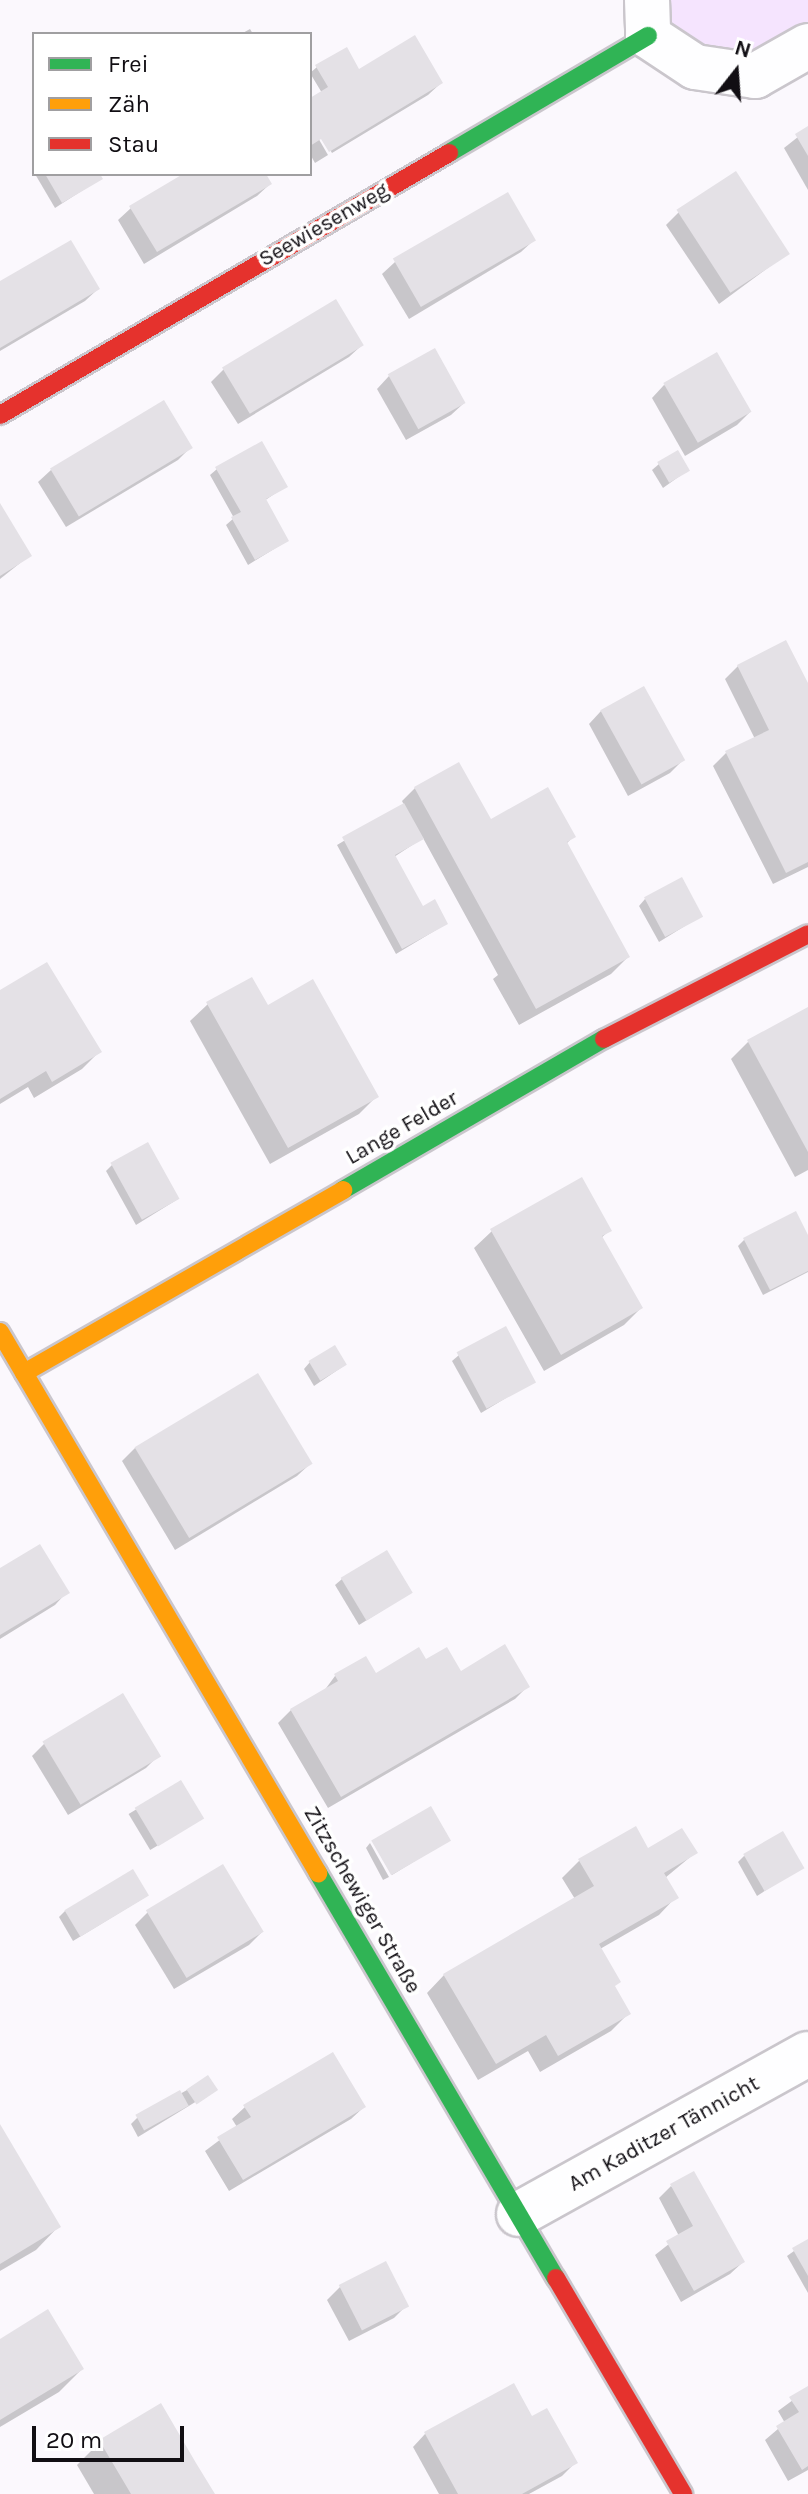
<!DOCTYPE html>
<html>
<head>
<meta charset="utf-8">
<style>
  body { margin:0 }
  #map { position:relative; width:808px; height:2494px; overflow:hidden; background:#fbf8fd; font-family:Karla,sans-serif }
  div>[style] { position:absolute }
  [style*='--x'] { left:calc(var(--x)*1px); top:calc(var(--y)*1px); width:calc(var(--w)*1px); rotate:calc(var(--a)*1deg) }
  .green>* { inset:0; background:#f5e4fe }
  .shadow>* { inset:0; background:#0003; transform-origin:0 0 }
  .building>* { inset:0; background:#e4e1e6; transform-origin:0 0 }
  .roads { filter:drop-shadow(2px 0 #cac6cc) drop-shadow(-2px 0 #cac6cc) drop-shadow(0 2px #cac6cc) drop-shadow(0 -2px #cac6cc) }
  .street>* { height:44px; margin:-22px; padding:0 22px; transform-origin:22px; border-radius:22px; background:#fefeff }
  .fast>* { height:18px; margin:-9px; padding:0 9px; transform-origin:9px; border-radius:9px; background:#30b455 }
  .slow>* { height:18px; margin:-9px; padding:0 9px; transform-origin:9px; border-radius:9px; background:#ff9f0a }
  .jam>* { height:18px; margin:-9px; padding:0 9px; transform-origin:9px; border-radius:9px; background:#e5322d }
  span { translate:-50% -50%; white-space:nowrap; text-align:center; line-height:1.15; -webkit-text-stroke:7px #fff; paint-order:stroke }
  .street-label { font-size:22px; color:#110e13 }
  .legend { position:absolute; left:32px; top:32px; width:280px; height:144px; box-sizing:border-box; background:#fff; border:2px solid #a09fa1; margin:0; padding:10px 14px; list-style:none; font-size:24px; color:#110e13 }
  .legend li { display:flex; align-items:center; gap:16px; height:40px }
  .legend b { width:40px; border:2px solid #a09fa1 }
  .north { position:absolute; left:696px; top:32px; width:80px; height:80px; -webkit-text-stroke:6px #fff; paint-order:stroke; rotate:17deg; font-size:22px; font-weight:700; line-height:32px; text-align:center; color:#110e13 }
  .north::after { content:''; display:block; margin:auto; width:28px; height:36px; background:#110e13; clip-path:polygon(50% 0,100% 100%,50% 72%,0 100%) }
  .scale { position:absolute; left:32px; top:2426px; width:152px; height:36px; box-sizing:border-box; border:4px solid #110e13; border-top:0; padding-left:10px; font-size:24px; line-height:28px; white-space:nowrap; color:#110e13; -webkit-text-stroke:6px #fff; paint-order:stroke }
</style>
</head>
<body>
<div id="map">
  <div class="green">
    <i style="clip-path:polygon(662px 0,808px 0,808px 28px,775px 47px,751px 52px,692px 46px,665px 20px)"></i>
  </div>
  <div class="shadow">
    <i style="clip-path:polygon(250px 29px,253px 34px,241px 34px)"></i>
    <i style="clip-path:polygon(317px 67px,359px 71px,441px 83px,428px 95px,332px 153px,310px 117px,310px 100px,322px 93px,310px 73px)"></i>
    <i style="clip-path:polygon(310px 124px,328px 155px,315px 163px,310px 154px)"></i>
    <i style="clip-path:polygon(808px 129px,808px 190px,784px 148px)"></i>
    <i style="clip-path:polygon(35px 174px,98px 174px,100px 179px,55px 208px)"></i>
    <i style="clip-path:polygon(181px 174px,264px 174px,270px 184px,257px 196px,144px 264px,118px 220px,131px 208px,182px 177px)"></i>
    <i style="clip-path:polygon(507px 195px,534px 240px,521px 252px,409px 319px,382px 274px,395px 262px)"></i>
    <i style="clip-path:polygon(679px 212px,788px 253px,719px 304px,666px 225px)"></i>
    <i style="clip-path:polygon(0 284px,98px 289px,85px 301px,0 351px)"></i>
    <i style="clip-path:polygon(362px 345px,349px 357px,238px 424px,211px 382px,224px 369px)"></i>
    <i style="clip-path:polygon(389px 376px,464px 403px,451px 415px,406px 440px,377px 389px)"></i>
    <i style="clip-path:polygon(664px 385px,750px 412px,737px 425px,685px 456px,652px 398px)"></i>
    <i style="clip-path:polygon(190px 448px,178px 460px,66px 527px,38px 482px,51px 470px)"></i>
    <i style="clip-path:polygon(659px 464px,688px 470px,663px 488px,652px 470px)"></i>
    <i style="clip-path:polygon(217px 469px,286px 486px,264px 501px,287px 541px,248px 565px,226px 525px,234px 518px,210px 475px)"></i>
    <i style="clip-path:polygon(0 507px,29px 556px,0 579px)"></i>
    <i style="clip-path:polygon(738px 666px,808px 688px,808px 867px,773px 884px,713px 766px,726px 753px,755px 739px,725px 679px)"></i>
    <i style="clip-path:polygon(601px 711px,683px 760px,670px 773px,628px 796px,589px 724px)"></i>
    <i style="clip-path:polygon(415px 788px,492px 821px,573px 837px,566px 844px,628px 957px,611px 974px,519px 1025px,493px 979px,498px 975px,423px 838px,394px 857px,422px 909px,446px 924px,396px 954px,337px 845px,404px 805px,402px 801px)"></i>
    <i style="clip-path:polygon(645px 899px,701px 916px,659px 942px,639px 906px)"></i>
    <i style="clip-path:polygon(0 993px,99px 1052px,82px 1069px,34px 1098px,28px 1087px,0 1104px)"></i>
    <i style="clip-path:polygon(208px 1004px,267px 1008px,376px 1097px,359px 1114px,270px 1164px,190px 1021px)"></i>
    <i style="clip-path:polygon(808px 1009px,808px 1170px,795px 1177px,731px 1059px,748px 1042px)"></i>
    <i style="clip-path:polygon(112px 1165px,178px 1199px,136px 1225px,106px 1171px)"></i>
    <i style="clip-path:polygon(492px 1231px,609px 1231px,601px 1238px,641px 1308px,624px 1325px,544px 1371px,474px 1248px)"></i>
    <i style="clip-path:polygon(745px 1239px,808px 1239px,808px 1272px,763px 1295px,738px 1246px)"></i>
    <i style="clip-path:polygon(459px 1355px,534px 1381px,481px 1413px,452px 1361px)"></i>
    <i style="clip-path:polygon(310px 1362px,345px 1365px,314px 1386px,304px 1369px)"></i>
    <i style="clip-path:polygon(258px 1376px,310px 1464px,297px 1476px,175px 1550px,122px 1461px,135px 1448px)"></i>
    <i style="clip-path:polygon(0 1570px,67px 1592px,55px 1605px,0 1639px)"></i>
    <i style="clip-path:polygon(342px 1579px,410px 1593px,359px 1625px,335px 1585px)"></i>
    <i style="clip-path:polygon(425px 1662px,460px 1673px,528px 1686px,515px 1699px,328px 1808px,278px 1723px,291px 1710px,324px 1691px,335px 1676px,375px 1676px)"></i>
    <i style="clip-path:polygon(45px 1743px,158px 1756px,146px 1768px,68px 1815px,32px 1756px)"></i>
    <i style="left:180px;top:1783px;width:42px;height:60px;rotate:59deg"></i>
    <i style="clip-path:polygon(449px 1840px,392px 1875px,373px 1841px)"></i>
    <i style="clip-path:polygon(370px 1843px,389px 1877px,383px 1880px,366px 1848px)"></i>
    <i style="clip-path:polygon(647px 1850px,695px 1853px,665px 1878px,676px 1897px,659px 1915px,600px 1949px,613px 1987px,628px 2014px,611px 2031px,540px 2072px,528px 2051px,478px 2080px,427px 1993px,444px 1975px,575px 1899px,562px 1878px,579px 1861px)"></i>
    <i style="clip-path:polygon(744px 1856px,801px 1867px,757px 1896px,738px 1862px)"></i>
    <i style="clip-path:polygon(147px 1896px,73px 1941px,59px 1917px,65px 1911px)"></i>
    <i style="clip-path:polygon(148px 1912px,262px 1932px,249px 1945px,174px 1989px,135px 1925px)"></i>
    <i style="clip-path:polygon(187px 2090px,215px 2090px,138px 2137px,131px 2124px,137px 2118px)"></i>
    <i style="clip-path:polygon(245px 2107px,364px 2107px,351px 2119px,229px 2191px,205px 2151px,237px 2127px,232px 2119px)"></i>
    <i style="clip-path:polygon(0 2128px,59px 2226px,36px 2250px,0 2271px)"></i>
    <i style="clip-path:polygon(671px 2186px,743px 2262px,730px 2274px,681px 2302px,655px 2255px,679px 2236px,659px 2198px)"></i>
    <i style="clip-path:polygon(808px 2241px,808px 2293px,787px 2256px)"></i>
    <i style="clip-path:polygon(340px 2287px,407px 2305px,394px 2318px,349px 2341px,327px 2300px)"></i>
    <i style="clip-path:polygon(0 2340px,82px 2369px,59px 2392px,0 2427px)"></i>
    <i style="clip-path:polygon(808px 2389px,808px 2470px,788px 2481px,765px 2440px,785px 2423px,778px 2411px)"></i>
    <i style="clip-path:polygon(532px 2419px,575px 2463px,562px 2476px,529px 2494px,439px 2494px,413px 2447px,425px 2434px)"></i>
    <i style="clip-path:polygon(100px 2442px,213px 2494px,94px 2494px,77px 2465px)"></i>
  </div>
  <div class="building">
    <i style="clip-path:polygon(415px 35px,443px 83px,329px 152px,321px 139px,310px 146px,310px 98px,328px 87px,315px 65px,347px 47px,359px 69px)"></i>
    <i style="clip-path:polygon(808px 126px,808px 156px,795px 134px)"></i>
    <i style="left:736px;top:171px;width:99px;height:71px;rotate:57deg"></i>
    <i style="clip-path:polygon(45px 174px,100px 174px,103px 179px,62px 203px)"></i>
    <i style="clip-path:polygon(183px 174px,266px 174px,272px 184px,157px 252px,129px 206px)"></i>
    <i style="left:508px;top:192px;width:56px;height:133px;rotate:60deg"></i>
    <i style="clip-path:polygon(71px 240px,100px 289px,0 348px,0 281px)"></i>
    <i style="left:336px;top:299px;width:54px;height:133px;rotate:59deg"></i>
    <i style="left:435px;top:348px;width:63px;height:54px;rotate:61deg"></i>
    <i style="left:717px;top:352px;width:69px;height:62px;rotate:60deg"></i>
    <i style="left:164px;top:400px;width:56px;height:133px;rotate:59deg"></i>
    <i style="clip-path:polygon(262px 441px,288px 487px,266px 499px,289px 541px,255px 560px,231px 517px,241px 512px,215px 467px)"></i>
    <i style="left:678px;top:450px;width:24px;height:24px;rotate:60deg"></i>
    <i style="clip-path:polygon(0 503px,32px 556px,0 576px)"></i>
    <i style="clip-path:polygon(786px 640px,808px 683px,808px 862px,786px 873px,725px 751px,769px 730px,737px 665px)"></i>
    <i style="left:644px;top:686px;width:85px;height:50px;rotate:61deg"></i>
    <i style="clip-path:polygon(459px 762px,491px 819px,548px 787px,576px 837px,567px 842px,630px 957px,536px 1009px,414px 787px)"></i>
    <i style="clip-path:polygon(404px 803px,424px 839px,395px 855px,423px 906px,435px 899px,448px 924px,402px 949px,342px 837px)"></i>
    <i style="left:682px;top:877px;width:45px;height:43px;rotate:62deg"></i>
    <i style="clip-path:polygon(47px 962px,102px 1052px,52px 1082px,46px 1071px,0 1099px,0 990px)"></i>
    <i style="clip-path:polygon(252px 977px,268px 1005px,313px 979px,379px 1097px,288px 1148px,206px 1002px)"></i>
    <i style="clip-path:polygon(808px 1007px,808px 1152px,747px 1040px)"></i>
    <i style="left:148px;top:1142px;width:65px;height:43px;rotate:61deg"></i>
    <i style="clip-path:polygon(582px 1177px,612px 1231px,602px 1236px,643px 1308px,561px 1355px,490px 1229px)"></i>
    <i style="clip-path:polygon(796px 1211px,808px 1235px,808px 1271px,770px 1290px,743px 1238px)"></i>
    <i style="left:506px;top:1326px;width:64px;height:56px;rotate:62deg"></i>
    <i style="left:335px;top:1345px;width:23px;height:31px;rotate:59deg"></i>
    <i style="left:258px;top:1373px;width:106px;height:144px;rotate:59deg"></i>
    <i style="clip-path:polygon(40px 1544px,70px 1593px,0 1635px,0 1568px)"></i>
    <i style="left:387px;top:1550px;width:50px;height:54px;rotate:59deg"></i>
    <i style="clip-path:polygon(505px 1644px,530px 1687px,341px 1797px,290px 1709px,338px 1681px,334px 1674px,366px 1656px,376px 1673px,419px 1647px,426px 1659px,447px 1647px,461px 1671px)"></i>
    <i style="left:123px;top:1693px;width:74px;height:94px;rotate:59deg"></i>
    <i style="left:181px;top:1780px;width:45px;height:54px;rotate:59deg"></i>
    <i style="left:431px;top:1806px;width:40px;height:69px;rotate:60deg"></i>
    <i style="clip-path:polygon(636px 1826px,648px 1848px,682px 1828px,698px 1853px,664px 1873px,679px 1898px,599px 1944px,621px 1982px,615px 1986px,631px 2014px,558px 2056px,546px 2035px,496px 2064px,443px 1974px,594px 1886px,578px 1859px)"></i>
    <i style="left:783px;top:1831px;width:43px;height:46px;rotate:60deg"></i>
    <i style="left:223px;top:1864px;width:79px;height:90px;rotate:59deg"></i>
    <i style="left:133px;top:1869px;width:31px;height:80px;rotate:59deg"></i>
    <i style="clip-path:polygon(333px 2052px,366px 2107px,243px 2180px,217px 2137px,251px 2117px,243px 2105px)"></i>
    <i style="left:208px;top:2075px;width:18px;height:26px;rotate:56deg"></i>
    <i style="left:180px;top:2090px;width:18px;height:51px;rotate:61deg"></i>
    <i style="clip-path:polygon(0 2124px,61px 2227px,0 2264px)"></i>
    <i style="clip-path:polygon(694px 2171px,745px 2262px,694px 2291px,666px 2241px,693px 2226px,670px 2184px)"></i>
    <i style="clip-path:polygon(808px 2239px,808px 2276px,792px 2248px)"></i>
    <i style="left:386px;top:2261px;width:51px;height:53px;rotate:63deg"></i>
    <i style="clip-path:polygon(48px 2309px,84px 2369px,0 2420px,0 2339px)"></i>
    <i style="clip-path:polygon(514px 2383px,532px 2416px,547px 2408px,578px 2463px,522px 2494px,458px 2494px,424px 2432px)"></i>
    <i style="clip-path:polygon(808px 2386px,808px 2466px,802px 2470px,776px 2426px,799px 2412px,789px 2397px)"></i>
    <i style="clip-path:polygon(161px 2403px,196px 2463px,215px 2494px,131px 2494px,99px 2440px)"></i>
  </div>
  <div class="roads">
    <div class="street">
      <i style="--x:647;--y:0;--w:36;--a:88"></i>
      <i style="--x:648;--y:36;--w:56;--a:33.4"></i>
      <i style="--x:695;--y:67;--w:61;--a:8.5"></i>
      <i style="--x:755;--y:76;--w:61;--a:-29.5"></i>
      <i style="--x:519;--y:2214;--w:330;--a:-29"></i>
    </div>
    <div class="fast">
      <i style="--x:449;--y:153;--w:231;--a:-30.5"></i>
      <i style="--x:343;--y:1190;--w:302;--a:-30.1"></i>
      <i style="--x:318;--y:1873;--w:470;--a:59.6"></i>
    </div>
    <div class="slow">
      <i style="--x:0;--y:1332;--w:628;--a:59.55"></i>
      <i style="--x:24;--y:1373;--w:368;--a:-29.8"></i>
    </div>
    <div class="jam">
      <i style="--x:0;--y:415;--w:520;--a:-30.26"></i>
      <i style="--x:604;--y:1039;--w:229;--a:-27.2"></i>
      <i style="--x:556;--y:2278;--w:251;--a:59.5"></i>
    </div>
  </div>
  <div class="street-label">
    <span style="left:324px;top:225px;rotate:-30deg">Seewiesenweg</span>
    <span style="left:402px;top:1128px;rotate:-30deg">Lange Felder</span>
    <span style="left:362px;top:1900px;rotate:60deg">Zitzschewiger Straße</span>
    <span style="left:664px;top:2134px;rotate:-29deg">Am Kaditzer Tännicht</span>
  </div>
  <ul class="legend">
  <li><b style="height:10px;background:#30b455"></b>Frei</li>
  <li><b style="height:10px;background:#ff9f0a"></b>Zäh</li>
  <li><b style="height:10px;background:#e5322d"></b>Stau</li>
  </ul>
  <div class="north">N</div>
  <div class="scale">20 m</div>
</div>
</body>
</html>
